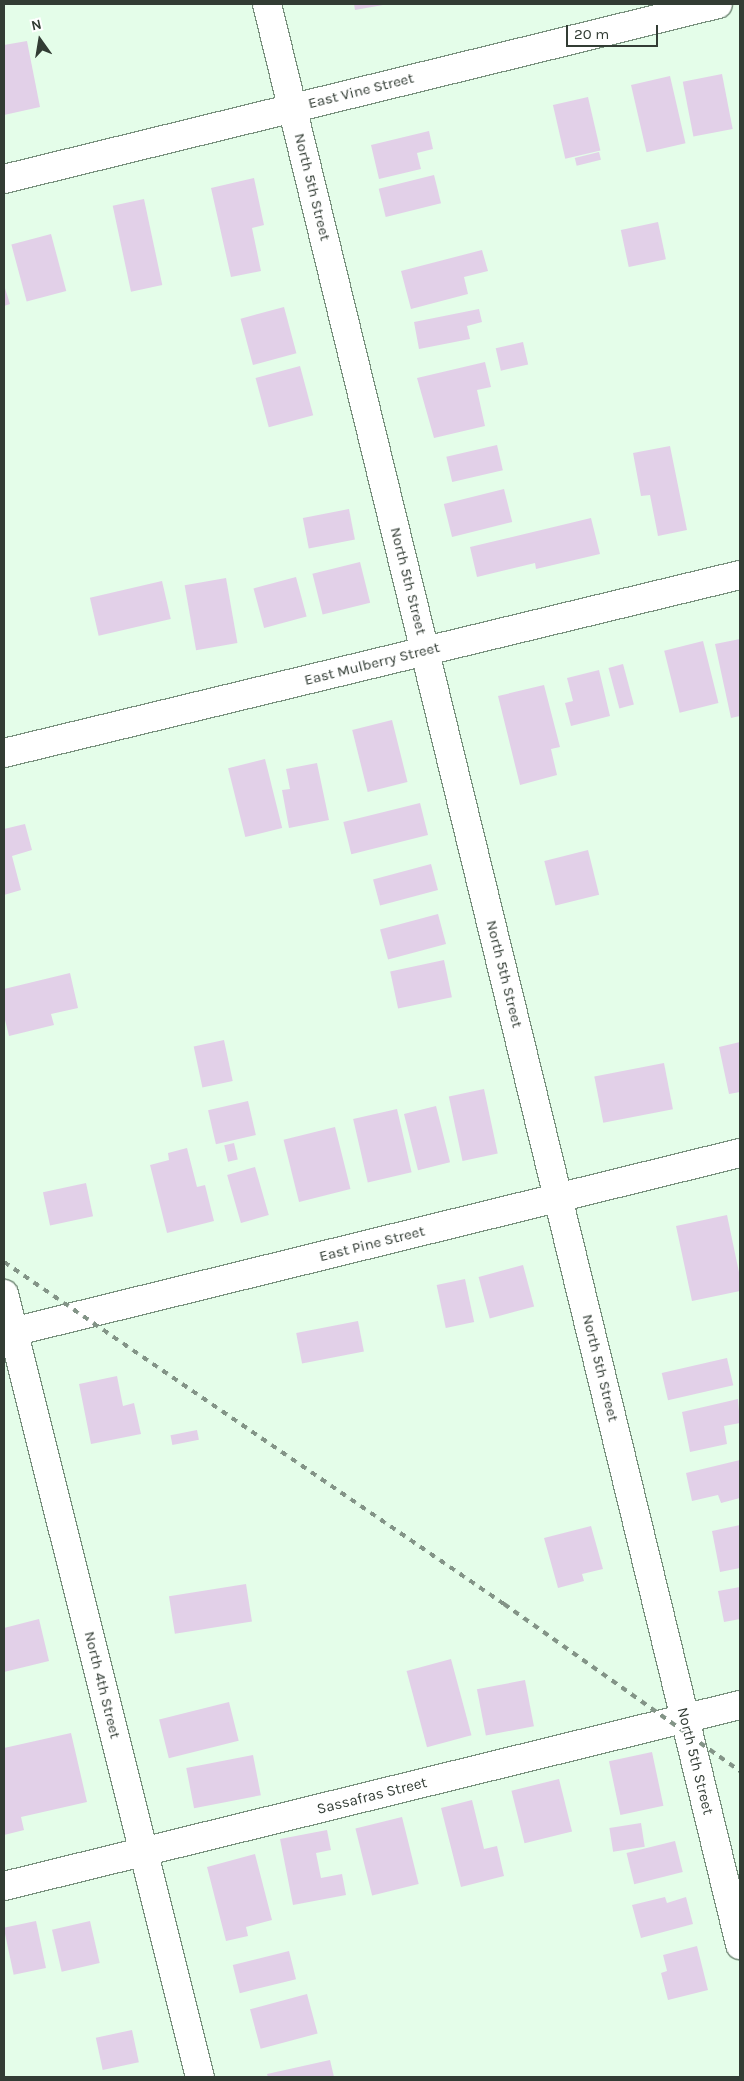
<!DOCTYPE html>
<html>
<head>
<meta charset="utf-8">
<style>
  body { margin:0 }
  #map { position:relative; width:744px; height:2081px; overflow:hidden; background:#e4fde9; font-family:Karla,sans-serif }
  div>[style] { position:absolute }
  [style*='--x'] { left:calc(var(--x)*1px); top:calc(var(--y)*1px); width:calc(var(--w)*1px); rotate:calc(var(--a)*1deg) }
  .building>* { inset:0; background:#e2d0e8; transform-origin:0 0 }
  .roads { filter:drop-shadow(1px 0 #7a917f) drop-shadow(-1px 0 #7a917f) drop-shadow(0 1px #7a917f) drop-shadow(0 -1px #7a917f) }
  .minor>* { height:28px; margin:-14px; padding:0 14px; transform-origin:14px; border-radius:14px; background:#fff }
  .rail>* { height:4px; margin-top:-2px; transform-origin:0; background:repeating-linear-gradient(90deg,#839487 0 6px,transparent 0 12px) }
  span { translate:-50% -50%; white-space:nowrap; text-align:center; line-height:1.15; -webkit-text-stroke:4px #fff; paint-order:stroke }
  .street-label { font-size:15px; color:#323c34 }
  .frame { position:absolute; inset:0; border:5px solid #323c34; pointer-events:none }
  .north { position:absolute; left:15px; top:15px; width:50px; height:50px; -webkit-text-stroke:4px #fff; paint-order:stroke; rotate:347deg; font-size:14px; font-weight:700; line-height:20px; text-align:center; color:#323c34 }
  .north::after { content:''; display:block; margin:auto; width:18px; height:22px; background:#323c34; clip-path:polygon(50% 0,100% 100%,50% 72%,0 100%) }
  .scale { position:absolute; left:566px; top:25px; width:92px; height:22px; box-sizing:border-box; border:2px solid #323c34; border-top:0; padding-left:6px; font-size:15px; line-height:18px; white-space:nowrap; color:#323c34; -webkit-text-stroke:4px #fff; paint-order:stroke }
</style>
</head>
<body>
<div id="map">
  <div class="building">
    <i style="clip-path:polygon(354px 4px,383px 4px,383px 5px,355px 10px)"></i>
    <i style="clip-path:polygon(27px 41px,40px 107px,4px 115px,4px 45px)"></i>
    <i style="left:722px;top:74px;width:56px;height:40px;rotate:79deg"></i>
    <i style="left:670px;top:76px;width:69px;height:40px;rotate:77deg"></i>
    <i style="left:588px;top:97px;width:55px;height:36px;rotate:77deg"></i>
    <i style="clip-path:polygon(429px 131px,433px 149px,417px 153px,421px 169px,379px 179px,371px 145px)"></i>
    <i style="left:599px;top:152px;width:8px;height:25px;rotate:76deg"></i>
    <i style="left:434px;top:175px;width:29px;height:57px;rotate:76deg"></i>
    <i style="clip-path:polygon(254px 178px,264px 225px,252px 228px,261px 271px,231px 277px,211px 188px)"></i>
    <i style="left:144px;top:199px;width:88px;height:32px;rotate:78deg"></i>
    <i style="left:658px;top:222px;width:38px;height:38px;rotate:78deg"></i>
    <i style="left:51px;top:234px;width:59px;height:41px;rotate:75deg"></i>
    <i style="clip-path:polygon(482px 250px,488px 271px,464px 277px,468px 294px,411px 309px,401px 271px)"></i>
    <i style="clip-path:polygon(4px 285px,10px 304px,4px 306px)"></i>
    <i style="left:284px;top:307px;width:48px;height:45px;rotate:75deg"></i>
    <i style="clip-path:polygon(479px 309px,482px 322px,467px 326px,470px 339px,419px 349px,414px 322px)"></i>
    <i style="left:523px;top:342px;width:23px;height:28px;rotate:77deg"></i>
    <i style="clip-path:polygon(485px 362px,491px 387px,477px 390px,485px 426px,434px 438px,417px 378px)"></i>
    <i style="left:300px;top:366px;width:51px;height:46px;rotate:75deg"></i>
    <i style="left:497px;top:445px;width:26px;height:52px;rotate:77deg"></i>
    <i style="clip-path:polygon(670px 446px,687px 530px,658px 536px,650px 495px,641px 496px,633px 453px)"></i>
    <i style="left:504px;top:489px;width:34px;height:62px;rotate:76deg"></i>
    <i style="left:349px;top:509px;width:31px;height:47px;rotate:79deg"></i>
    <i style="clip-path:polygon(591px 518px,600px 554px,536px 569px,535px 563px,477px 577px,470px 547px)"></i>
    <i style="left:360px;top:562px;width:42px;height:49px;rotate:76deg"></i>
    <i style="left:296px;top:577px;width:41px;height:44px;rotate:75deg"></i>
    <i style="left:226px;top:578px;width:66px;height:42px;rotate:80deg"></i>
    <i style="left:162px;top:581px;width:39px;height:74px;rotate:77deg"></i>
    <i style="clip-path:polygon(740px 639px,740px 716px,731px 718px,715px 644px)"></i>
    <i style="left:703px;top:641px;width:64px;height:40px;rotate:76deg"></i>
    <i style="left:623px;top:664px;width:42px;height:15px;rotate:75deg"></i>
    <i style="clip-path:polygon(599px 670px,610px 716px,571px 726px,565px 703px,573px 701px,567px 678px)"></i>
    <i style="clip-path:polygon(544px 685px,560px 747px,551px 749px,557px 775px,520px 785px,498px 696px)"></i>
    <i style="left:392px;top:720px;width:64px;height:41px;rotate:76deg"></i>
    <i style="left:265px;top:759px;width:71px;height:38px;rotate:76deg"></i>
    <i style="clip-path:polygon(317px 763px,329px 820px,289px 828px,282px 790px,290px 789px,286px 769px)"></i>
    <i style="left:420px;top:803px;width:33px;height:79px;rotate:76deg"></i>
    <i style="clip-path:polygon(25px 824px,32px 850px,12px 856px,21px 890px,4px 895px,4px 829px)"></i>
    <i style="left:588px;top:850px;width:46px;height:45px;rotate:76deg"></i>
    <i style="left:431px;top:864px;width:27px;height:60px;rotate:75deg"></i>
    <i style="left:438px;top:914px;width:31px;height:60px;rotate:75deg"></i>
    <i style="left:444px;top:960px;width:38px;height:55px;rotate:78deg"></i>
    <i style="clip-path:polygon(70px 973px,78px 1008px,51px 1014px,54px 1025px,9px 1036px,4px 1016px,4px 989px)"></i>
    <i style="left:224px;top:1040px;width:42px;height:31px;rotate:78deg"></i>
    <i style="clip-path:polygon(740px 1042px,740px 1092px,729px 1094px,719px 1047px)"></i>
    <i style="left:664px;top:1063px;width:47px;height:71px;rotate:79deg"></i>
    <i style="left:484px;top:1089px;width:66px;height:36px;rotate:78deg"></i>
    <i style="left:248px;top:1101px;width:35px;height:41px;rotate:77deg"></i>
    <i style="left:436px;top:1106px;width:58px;height:33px;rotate:76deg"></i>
    <i style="left:397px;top:1109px;width:65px;height:45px;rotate:77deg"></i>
    <i style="left:335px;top:1127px;width:64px;height:53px;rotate:76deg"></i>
    <i style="left:234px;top:1143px;width:17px;height:10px;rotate:77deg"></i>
    <i style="clip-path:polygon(187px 1148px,197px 1187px,205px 1185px,214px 1221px,167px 1233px,150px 1165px,169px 1160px,168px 1153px)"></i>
    <i style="left:255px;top:1167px;width:50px;height:29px;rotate:74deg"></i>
    <i style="left:86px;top:1183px;width:34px;height:44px;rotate:78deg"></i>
    <i style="clip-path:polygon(727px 1215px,740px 1277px,740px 1291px,692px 1301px,676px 1226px)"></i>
    <i style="left:523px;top:1265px;width:43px;height:46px;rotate:75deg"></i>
    <i style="left:465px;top:1279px;width:44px;height:29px;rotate:78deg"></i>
    <i style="left:358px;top:1321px;width:31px;height:63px;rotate:79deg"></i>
    <i style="left:727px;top:1358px;width:28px;height:67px;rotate:77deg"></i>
    <i style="clip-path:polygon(117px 1376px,123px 1406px,134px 1403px,141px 1434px,91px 1444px,79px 1384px)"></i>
    <i style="clip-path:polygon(738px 1399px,740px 1423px,724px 1426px,727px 1444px,690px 1452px,682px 1412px)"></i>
    <i style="left:197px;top:1430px;width:10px;height:27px;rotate:79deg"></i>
    <i style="clip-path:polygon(740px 1460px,740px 1498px,721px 1503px,718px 1495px,692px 1501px,686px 1473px)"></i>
    <i style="clip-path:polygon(740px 1525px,740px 1568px,720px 1572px,712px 1531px)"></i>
    <i style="clip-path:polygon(591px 1526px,603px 1569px,582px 1574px,584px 1581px,558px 1588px,544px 1538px)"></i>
    <i style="left:246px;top:1584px;width:38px;height:78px;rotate:81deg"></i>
    <i style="clip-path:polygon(740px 1587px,740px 1619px,724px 1622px,718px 1591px)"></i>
    <i style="clip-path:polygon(39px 1619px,49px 1661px,4px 1672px,4px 1628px)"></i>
    <i style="left:451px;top:1659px;width:79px;height:46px;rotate:75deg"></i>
    <i style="left:525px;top:1680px;width:47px;height:49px;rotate:79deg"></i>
    <i style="left:229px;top:1702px;width:40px;height:72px;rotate:76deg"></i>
    <i style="clip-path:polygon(71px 1733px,87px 1802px,21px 1817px,24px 1830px,4px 1835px,4px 1748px)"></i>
    <i style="left:652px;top:1752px;width:55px;height:44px;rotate:78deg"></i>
    <i style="left:253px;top:1755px;width:41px;height:68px;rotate:79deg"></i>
    <i style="left:559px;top:1779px;width:54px;height:49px;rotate:76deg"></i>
    <i style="clip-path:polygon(472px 1800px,484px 1849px,497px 1846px,504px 1876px,461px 1887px,441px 1808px)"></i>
    <i style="left:402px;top:1817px;width:69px;height:48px;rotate:76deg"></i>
    <i style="left:641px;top:1823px;width:24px;height:32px;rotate:81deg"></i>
    <i style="clip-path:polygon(327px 1830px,331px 1850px,316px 1853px,321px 1878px,342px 1874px,346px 1895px,293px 1905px,280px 1839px)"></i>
    <i style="left:675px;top:1841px;width:32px;height:50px;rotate:76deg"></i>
    <i style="clip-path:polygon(255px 1854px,272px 1920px,246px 1927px,248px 1936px,226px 1941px,207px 1867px)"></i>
    <i style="clip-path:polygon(665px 1897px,667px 1903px,686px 1897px,693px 1924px,641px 1938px,632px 1905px)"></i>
    <i style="left:36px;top:1921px;width:48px;height:33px;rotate:78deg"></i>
    <i style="left:90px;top:1921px;width:43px;height:39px;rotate:77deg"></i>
    <i style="clip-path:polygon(697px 1946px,708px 1990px,668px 2000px,661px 1973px,667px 1971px,663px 1955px)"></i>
    <i style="left:289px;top:1951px;width:29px;height:58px;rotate:76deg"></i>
    <i style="left:307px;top:1994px;width:41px;height:59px;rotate:75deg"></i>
    <i style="left:132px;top:2030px;width:33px;height:37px;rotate:78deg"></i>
    <i style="clip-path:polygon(330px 2060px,334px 2077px,268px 2077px,267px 2074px)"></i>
  </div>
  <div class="roads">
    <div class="minor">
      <i style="--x:267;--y:4;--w:1998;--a:76.3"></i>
      <i style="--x:4;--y:179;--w:735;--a:-13.77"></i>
      <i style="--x:4;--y:753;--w:757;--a:-13.6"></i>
      <i style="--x:4;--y:1294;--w:807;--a:75.95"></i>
      <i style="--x:4;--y:1334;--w:758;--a:-13.82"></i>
      <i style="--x:4;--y:1886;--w:758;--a:-13.82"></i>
    </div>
  </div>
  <div class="rail">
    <i style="--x:4;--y:1262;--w:606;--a:34.37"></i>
    <i style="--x:504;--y:1604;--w:289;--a:35.3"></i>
  </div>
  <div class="street-label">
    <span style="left:361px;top:91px;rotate:-14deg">East Vine Street</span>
    <span style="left:312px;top:187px;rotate:76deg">North 5th Street</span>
    <span style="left:408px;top:581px;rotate:76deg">North 5th Street</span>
    <span style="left:372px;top:664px;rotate:-14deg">East Mulberry Street</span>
    <span style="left:504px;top:974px;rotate:76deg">North 5th Street</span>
    <span style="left:372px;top:1244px;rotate:-14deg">East Pine Street</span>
    <span style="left:600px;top:1368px;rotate:76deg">North 5th Street</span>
    <span style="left:102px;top:1685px;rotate:76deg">North 4th Street</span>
    <span style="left:695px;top:1761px;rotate:76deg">North 5th Street</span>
    <span style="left:372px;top:1796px;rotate:-14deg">Sassafras Street</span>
  </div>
  <div class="frame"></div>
  <div class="north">N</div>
  <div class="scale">20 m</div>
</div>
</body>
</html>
